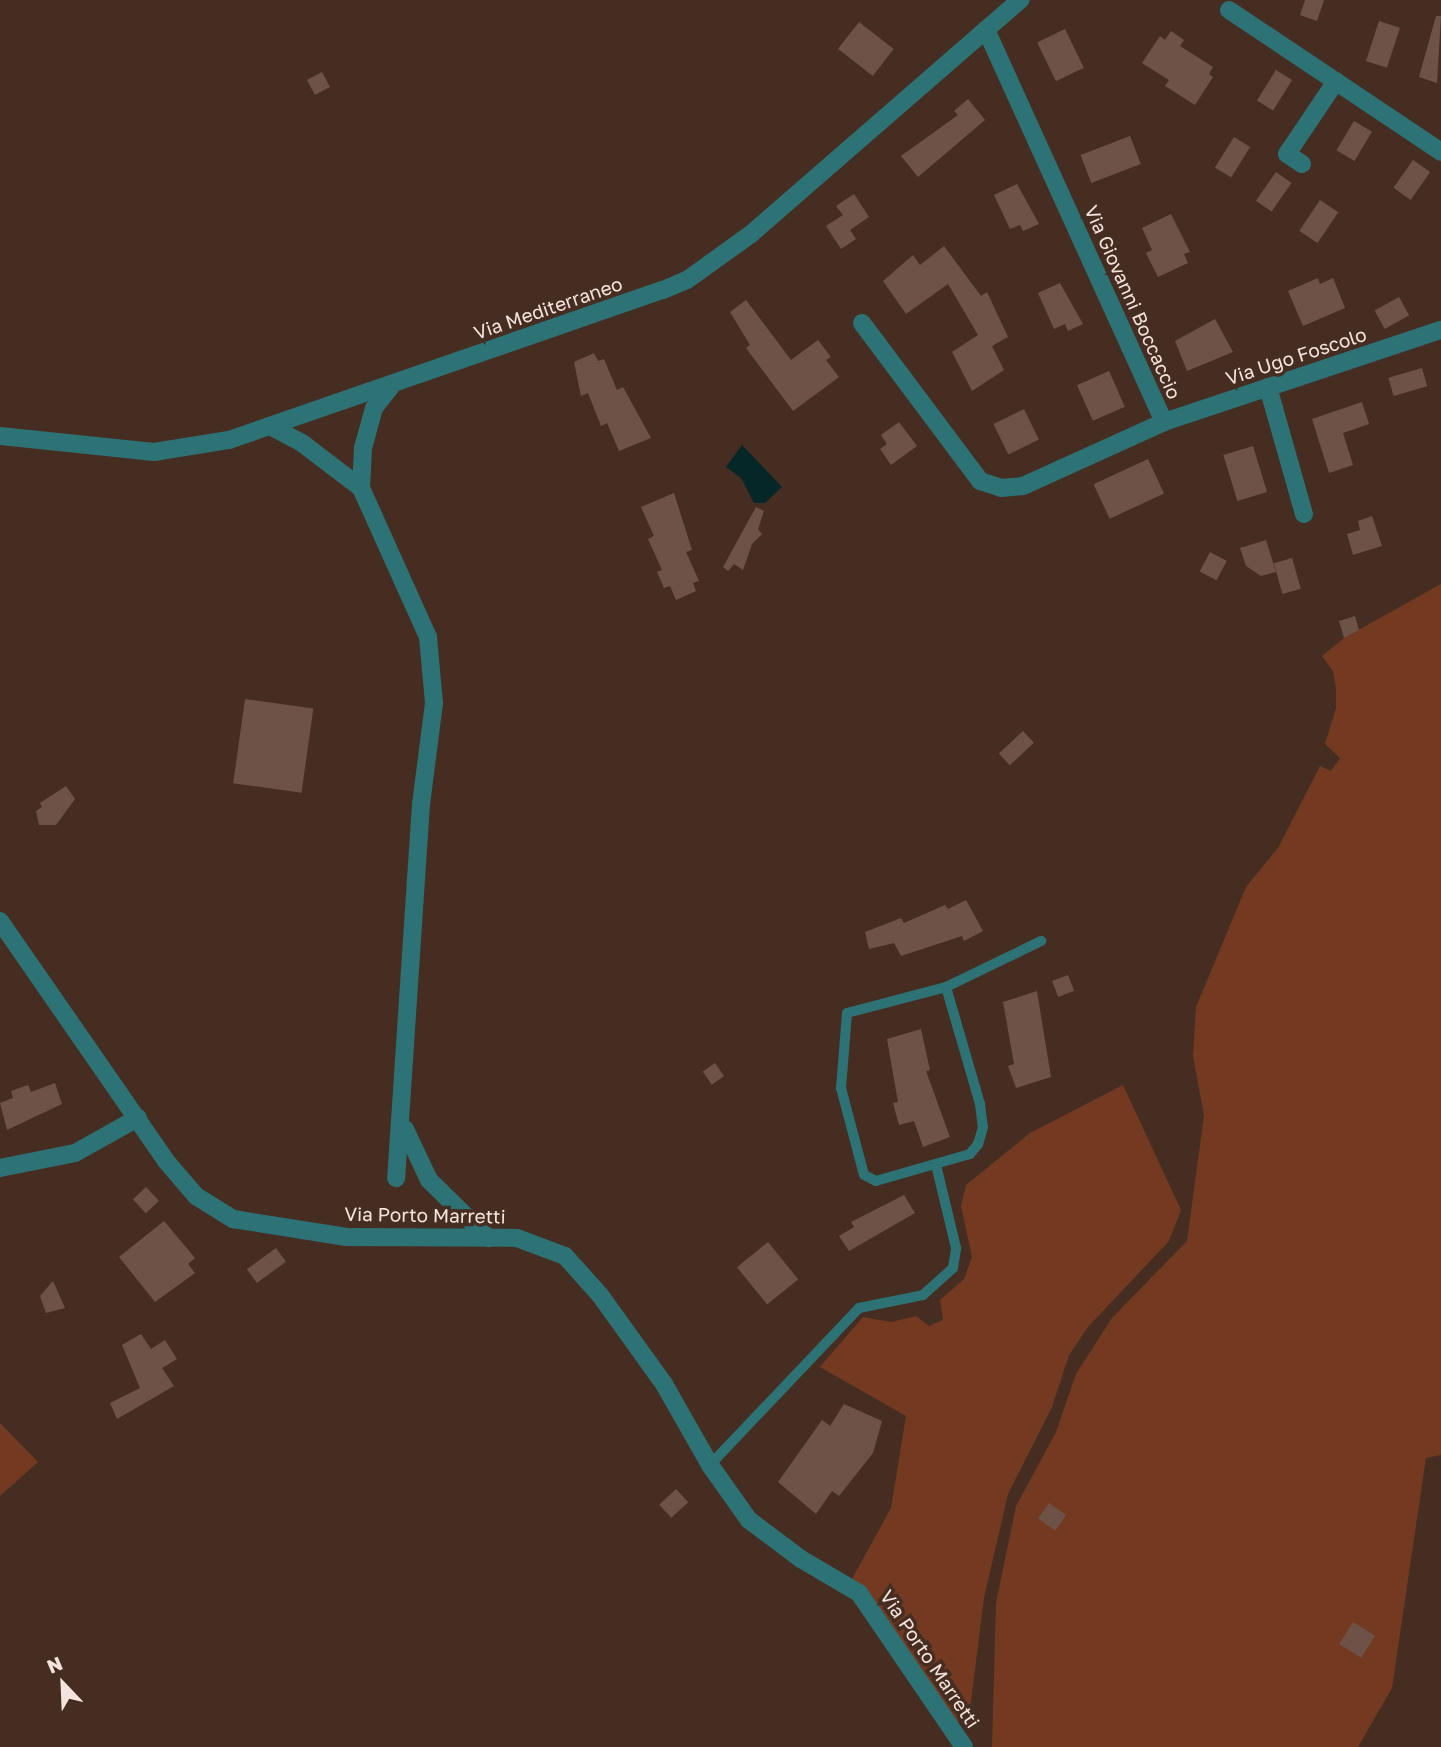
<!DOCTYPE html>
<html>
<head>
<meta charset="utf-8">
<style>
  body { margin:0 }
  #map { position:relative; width:1441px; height:1747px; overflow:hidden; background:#462d22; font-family:"Golos Text",sans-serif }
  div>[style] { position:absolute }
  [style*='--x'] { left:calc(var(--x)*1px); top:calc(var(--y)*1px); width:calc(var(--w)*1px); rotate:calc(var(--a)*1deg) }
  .green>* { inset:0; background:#743a21 }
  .water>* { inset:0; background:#062728 }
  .building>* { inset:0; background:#6e5247; transform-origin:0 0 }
  .service>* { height:10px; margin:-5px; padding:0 5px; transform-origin:5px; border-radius:5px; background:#2d7275 }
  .minor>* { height:18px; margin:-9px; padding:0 9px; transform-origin:9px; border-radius:9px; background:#2d7275 }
  .tertiary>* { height:18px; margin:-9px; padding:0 9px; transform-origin:9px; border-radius:9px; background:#2d7275 }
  span { translate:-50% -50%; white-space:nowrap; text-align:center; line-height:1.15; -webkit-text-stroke:7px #462d22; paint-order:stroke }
  .street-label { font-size:19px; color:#f5e4dd }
  .north { position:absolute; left:28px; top:1649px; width:70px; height:70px; -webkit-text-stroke:5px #462d22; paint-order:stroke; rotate:337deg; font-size:19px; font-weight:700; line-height:28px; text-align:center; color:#f5e4dd }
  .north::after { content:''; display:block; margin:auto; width:24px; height:32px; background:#f5e4dd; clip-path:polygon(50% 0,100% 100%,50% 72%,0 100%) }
</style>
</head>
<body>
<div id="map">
  <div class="green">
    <i style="clip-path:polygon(1441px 584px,1441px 1455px,1426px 1458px,1392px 1688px,1358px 1747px,992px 1747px,996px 1603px,1016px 1506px,1056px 1432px,1076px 1374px,1112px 1318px,1187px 1241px,1204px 1115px,1193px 1056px,1196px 1007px,1246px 887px,1278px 848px,1320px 766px,1331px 771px,1340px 758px,1325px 744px,1336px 708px,1336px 688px,1333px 671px,1322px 656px,1344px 638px)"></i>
    <i style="clip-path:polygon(1123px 1085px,1181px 1210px,1169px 1241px,1088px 1327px,1069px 1355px,1052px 1407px,1008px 1494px,984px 1598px,971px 1702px,967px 1719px,957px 1723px,852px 1579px,891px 1508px,906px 1416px,820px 1367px,863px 1317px,891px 1322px,916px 1316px,929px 1326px,943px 1320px,940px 1300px,964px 1279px,972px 1257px,961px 1206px,966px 1185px,1030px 1133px)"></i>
    <i style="clip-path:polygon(0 1423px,38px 1462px,0 1496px)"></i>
  </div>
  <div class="water">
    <i style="clip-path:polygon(742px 445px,782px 487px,765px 503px,754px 503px,741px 478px,726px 467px)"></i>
  </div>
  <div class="building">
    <i style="clip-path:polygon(1305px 0,1324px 0,1317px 21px,1300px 15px)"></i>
    <i style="clip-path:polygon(1436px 16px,1441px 16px,1437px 83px,1419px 77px)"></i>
    <i style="left:1379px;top:21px;width:22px;height:42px;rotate:18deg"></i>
    <i style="left:859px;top:22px;width:44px;height:34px;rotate:38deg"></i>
    <i style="left:1065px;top:29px;width:43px;height:31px;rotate:64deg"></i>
    <i style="clip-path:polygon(1171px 31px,1184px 40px,1180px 46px,1213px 67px,1209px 74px,1213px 77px,1195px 105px,1165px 86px,1169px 80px,1142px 63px,1160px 36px,1165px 40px)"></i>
    <i style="left:1276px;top:70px;width:19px;height:36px;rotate:32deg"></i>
    <i style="left:322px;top:72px;width:17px;height:17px;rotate:62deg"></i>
    <i style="clip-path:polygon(968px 99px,985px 120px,918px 177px,901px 156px,958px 115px,954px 111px)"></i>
    <i style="left:1354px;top:121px;width:21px;height:34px;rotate:31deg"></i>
    <i style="left:1130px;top:136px;width:30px;height:53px;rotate:69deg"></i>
    <i style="left:1234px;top:137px;width:19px;height:36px;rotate:32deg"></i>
    <i style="left:1413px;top:160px;width:21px;height:34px;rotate:35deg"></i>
    <i style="left:1276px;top:172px;width:19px;height:35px;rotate:35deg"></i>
    <i style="clip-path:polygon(1017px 184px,1039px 224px,1023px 231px,1020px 225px,1010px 229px,994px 195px)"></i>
    <i style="clip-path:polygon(854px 194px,869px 217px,850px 230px,856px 239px,841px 249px,826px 226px,843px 215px,836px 206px)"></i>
    <i style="left:1320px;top:200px;width:22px;height:37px;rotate:34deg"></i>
    <i style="clip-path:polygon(1171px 214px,1190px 252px,1184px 254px,1188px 263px,1158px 277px,1146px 253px,1152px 250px,1142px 228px)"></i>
    <i style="clip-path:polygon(944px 246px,981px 296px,987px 292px,1008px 337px,992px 346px,1004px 370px,972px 391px,952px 352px,978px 335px,948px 284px,906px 314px,883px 281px,913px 255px,920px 265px)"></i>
    <i style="clip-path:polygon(1318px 278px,1320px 284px,1333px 278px,1345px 308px,1303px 326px,1288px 291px)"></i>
    <i style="clip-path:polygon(1060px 283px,1083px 324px,1068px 331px,1065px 324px,1054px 329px,1038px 293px)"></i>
    <i style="left:1399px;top:297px;width:21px;height:28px;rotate:61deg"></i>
    <i style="clip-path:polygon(746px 300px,791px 360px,818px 340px,831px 357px,826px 360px,839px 377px,793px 411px,746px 348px,750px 345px,730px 312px)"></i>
    <i style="clip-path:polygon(1215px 319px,1233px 352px,1187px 371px,1175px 341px)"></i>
    <i style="clip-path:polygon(594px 353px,598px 361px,604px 359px,617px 390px,623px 387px,651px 438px,619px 451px,607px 423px,601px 426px,588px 393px,581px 396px,574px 362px)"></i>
    <i style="left:1422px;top:368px;width:19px;height:35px;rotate:74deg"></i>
    <i style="left:1109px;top:371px;width:39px;height:35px;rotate:66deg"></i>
    <i style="clip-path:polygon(1362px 402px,1369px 424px,1343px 433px,1353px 465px,1329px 473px,1312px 419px)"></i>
    <i style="left:1024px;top:409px;width:34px;height:34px;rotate:64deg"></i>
    <i style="clip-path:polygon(899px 422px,917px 446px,891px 465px,880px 449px,887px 444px,881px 435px)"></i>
    <i style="left:1253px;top:446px;width:48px;height:31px;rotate:73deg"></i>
    <i style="left:1148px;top:459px;width:38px;height:60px;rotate:65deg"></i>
    <i style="clip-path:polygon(674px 493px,692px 550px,686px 552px,699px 581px,693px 583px,696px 591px,676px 600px,670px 586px,664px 588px,657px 572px,662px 570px,648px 539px,654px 536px,641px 507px)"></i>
    <i style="clip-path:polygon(756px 507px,764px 511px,758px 529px,762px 534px,752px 544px,743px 570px,734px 564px,728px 571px,723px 567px)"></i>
    <i style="clip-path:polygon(1372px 516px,1382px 546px,1353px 555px,1347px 534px,1360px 530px,1358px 521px)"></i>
    <i style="clip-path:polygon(1266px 540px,1276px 572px,1261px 576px,1246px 566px,1240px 548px)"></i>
    <i style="left:1210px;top:552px;width:19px;height:22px;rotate:28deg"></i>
    <i style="left:1292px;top:558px;width:32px;height:19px;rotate:74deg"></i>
    <i style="clip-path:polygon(1355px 616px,1359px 630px,1344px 638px,1339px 621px)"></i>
    <i style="left:245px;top:699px;width:69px;height:85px;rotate:8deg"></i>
    <i style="left:1023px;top:731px;width:16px;height:33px;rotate:47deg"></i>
    <i style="clip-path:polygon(66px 786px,75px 799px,56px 825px,39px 825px,36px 811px,42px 807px,40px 803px)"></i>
    <i style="clip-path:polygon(966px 900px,983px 931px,964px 941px,962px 936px,901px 956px,894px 943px,869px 949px,865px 932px,901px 918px,904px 923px,945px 905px,948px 909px)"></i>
    <i style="left:1068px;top:975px;width:17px;height:17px;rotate:69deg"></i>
    <i style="clip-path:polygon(1037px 991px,1051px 1077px,1016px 1088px,1008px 1066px,1014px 1064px,1003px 1002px)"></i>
    <i style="clip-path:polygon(921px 1029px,930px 1070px,926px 1071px,950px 1137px,923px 1147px,914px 1121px,899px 1125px,893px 1103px,898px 1102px,887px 1039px)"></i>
    <i style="left:715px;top:1063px;width:16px;height:15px;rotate:55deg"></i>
    <i style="clip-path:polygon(55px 1083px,62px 1104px,7px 1130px,0 1103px,13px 1098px,11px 1091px,28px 1085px,31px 1092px)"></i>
    <i style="left:146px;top:1187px;width:19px;height:18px;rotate:47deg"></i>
    <i style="clip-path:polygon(904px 1195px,915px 1213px,849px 1251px,839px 1236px,854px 1227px,851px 1222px)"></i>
    <i style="clip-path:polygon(164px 1221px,195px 1258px,188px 1264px,195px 1273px,155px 1302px,119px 1257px)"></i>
    <i style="left:768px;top:1242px;width:48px;height:40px;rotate:51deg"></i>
    <i style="left:276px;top:1248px;width:17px;height:36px;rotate:54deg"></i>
    <i style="clip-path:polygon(53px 1281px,65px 1308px,46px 1313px,40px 1296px)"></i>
    <i style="clip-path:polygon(141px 1334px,151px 1349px,165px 1340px,177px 1359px,162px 1368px,174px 1386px,117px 1419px,110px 1403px,140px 1388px,122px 1345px)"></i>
    <i style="clip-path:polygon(844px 1404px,882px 1421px,873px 1453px,839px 1496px,832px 1491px,816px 1514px,778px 1482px,822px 1420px,830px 1426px)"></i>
    <i style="left:676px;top:1489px;width:18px;height:23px;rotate:47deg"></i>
    <i style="left:1049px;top:1503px;width:21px;height:19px;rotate:35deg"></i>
    <i style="left:1353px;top:1622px;width:26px;height:26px;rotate:32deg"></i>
  </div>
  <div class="service">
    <i style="--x:946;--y:987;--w:122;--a:73.8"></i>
    <i style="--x:980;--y:1104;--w:23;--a:83"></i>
    <i style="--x:983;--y:1127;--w:18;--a:106"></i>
    <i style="--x:978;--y:1144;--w:13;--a:129"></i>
    <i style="--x:970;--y:1154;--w:98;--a:164"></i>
    <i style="--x:876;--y:1181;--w:13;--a:-153"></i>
    <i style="--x:864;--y:1175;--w:90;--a:-104.8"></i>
    <i style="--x:841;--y:1088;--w:75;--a:-85.4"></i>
    <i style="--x:847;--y:1013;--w:102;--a:-14.7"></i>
    <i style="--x:946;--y:987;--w:106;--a:-25.8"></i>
    <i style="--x:710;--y:1465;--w:216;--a:-46.5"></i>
    <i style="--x:859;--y:1308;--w:65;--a:-11.5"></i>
    <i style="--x:923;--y:1295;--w:40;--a:-42"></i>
    <i style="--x:953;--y:1268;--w:20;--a:-81"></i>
    <i style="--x:956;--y:1248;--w:85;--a:-103.5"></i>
  </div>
  <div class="minor">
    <i style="--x:1229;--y:10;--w:255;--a:33.8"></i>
    <i style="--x:1302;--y:164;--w:18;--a:-146"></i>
    <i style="--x:1287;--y:154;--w:88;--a:-56.1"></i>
    <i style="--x:862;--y:323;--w:197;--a:53.2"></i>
    <i style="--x:980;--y:481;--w:22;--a:18"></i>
    <i style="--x:1001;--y:488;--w:22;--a:-5"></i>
    <i style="--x:1023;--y:486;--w:155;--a:-24.4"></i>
    <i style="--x:1164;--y:422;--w:431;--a:-114.4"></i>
    <i style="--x:1268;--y:387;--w:132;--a:74.2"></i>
    <i style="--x:1164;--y:422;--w:292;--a:-18.4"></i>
    <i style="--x:270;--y:426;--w:36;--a:28"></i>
    <i style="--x:302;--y:443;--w:74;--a:37.3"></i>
    <i style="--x:361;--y:488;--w:163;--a:65.8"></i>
    <i style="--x:428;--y:637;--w:66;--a:84.8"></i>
    <i style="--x:434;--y:703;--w:102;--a:97.3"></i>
    <i style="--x:421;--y:804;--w:375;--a:93.8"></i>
    <i style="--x:361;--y:488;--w:40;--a:-87.1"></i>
    <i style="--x:363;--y:448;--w:41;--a:-74.6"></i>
    <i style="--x:374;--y:408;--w:29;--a:-52"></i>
    <i style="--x:0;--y:921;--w:292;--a:55.3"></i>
    <i style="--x:166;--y:1161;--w:46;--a:49.4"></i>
    <i style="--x:196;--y:1196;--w:44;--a:31.9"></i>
    <i style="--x:233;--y:1219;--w:115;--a:9"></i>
    <i style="--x:347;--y:1237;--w:170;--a:0.3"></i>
    <i style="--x:517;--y:1238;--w:51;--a:20.6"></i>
    <i style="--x:565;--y:1256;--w:52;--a:48.1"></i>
    <i style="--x:600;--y:1295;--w:110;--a:54.3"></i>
    <i style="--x:664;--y:1384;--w:93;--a:60.4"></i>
    <i style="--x:710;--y:1465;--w:67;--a:54.7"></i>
    <i style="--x:749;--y:1520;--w:65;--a:36.9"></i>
    <i style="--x:801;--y:1559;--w:67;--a:30.4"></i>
    <i style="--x:859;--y:1593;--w:186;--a:55.7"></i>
    <i style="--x:405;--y:1129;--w:56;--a:64.8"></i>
    <i style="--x:429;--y:1180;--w:83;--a:44.5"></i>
    <i style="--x:0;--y:1168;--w:76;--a:-11.3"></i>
    <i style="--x:75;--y:1153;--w:72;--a:-29.1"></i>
  </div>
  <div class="tertiary">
    <i style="--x:0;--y:436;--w:155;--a:5.9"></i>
    <i style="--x:154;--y:452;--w:76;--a:-9.1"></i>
    <i style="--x:229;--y:440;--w:459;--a:-19.1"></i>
    <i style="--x:663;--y:290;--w:26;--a:-23"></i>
    <i style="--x:687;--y:280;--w:79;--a:-35.7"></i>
    <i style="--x:751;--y:234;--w:357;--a:-41"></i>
  </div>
  <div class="street-label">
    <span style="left:1133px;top:302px;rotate:66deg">Via Giovanni Boccaccio</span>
    <span style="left:548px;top:308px;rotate:-19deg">Via Mediterraneo</span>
    <span style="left:1296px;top:356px;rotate:-18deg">Via Ugo Foscolo</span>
    <span style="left:425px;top:1215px;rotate:1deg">Via Porto Marretti</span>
    <span style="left:930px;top:1659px;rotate:56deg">Via Porto Marretti</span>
  </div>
  <div class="north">N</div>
</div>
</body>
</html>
